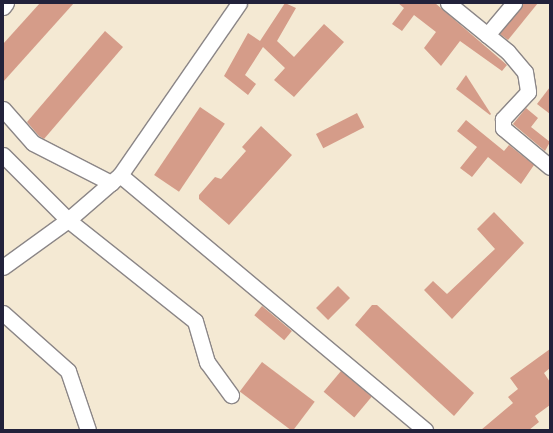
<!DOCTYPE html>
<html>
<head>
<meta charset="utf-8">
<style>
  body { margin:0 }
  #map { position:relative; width:553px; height:433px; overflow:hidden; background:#f4e9d3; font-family:Mali,sans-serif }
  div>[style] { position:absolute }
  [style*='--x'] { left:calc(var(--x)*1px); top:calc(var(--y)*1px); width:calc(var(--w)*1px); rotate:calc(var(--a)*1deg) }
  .building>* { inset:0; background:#d59c89; transform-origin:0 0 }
  .roads { filter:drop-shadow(1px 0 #8b8687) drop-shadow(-1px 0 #8b8687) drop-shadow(0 1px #8b8687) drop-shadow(0 -1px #8b8687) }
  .minor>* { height:15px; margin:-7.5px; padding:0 7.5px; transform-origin:7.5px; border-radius:7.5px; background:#fff }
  span { translate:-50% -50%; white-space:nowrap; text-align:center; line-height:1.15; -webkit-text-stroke:4px #fdfcf7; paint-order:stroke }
  .frame { position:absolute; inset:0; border:4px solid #22223b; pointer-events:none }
</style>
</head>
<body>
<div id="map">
  <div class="building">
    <i style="clip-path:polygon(40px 3px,74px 3px,3px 82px,3px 44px)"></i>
    <i style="clip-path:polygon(285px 3px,296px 8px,277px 41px,294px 57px,324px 24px,344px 42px,294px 97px,274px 80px,285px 68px,263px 47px,245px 75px,256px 84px,248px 95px,224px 76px,248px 33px,260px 41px)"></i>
    <i style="clip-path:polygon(398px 3px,435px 3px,507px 65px,502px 71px,460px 41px,441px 66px,424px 48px,436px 32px,414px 15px,402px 31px,392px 24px,404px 8px)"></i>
    <i style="clip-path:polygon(523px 3px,538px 3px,508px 40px,500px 34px)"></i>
    <i style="clip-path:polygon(105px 31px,123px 47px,44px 139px,39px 136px,27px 122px)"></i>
    <i style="clip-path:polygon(466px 75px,491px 114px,490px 115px,456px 89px)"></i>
    <i style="clip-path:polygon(550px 87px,550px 114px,537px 104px)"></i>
    <i style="left:200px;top:107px;width:30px;height:82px;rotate:34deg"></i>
    <i style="clip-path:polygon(526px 108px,538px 118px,531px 127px,550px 142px,545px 151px,513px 124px)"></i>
    <i style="left:357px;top:113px;width:16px;height:46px;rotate:63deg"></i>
    <i style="clip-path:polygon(466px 120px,504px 151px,509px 145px,534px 165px,521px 184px,488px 157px,472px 177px,460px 168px,477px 147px,457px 131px)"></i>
    <i style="clip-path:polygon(261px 126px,292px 155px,229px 225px,199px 199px,199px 195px,215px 177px,221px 179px,246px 151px,242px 147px)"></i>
    <i style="clip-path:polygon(494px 212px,524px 243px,452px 319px,424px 290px,433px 281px,447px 294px,495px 249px,477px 229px)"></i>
    <i style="left:338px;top:286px;width:17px;height:31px;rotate:45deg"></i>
    <i style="clip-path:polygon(372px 305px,377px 305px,474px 393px,454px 416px,355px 325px)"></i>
    <i style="left:262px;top:306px;width:39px;height:12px;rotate:40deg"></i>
    <i style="clip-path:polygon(550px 349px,550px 368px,544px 373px,550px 382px,550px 405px,535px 416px,539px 422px,529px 430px,481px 430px,513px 403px,508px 397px,518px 389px,510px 378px)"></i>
    <i style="left:262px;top:362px;width:66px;height:37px;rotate:37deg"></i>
    <i style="left:341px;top:371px;width:40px;height:27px;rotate:40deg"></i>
  </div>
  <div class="roads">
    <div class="minor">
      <i style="--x:448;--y:3;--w:77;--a:39.2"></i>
      <i style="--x:508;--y:52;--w:26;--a:50"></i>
      <i style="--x:525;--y:72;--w:20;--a:81"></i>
      <i style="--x:528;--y:92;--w:37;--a:133"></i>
      <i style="--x:503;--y:119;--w:9;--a:90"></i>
      <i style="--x:503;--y:128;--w:61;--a:39.7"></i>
      <i style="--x:3;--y:7;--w:5;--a:-53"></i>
      <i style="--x:487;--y:35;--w:42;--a:-49.8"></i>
      <i style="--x:3;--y:109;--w:45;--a:48.6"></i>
      <i style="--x:33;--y:143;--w:88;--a:27.1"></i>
      <i style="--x:3;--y:155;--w:92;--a:45"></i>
      <i style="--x:68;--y:220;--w:162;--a:38.5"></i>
      <i style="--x:195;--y:321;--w:43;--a:73.7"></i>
      <i style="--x:207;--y:362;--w:41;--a:54"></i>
      <i style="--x:120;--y:175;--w:398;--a:39.9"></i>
      <i style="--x:3;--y:267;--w:80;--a:-35.9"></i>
      <i style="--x:68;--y:220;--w:69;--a:-40.9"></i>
      <i style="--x:120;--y:175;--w:209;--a:-55.3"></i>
      <i style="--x:3;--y:313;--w:87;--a:41.7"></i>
      <i style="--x:68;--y:371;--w:62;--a:71.3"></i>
    </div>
  </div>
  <div class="frame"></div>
</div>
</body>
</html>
